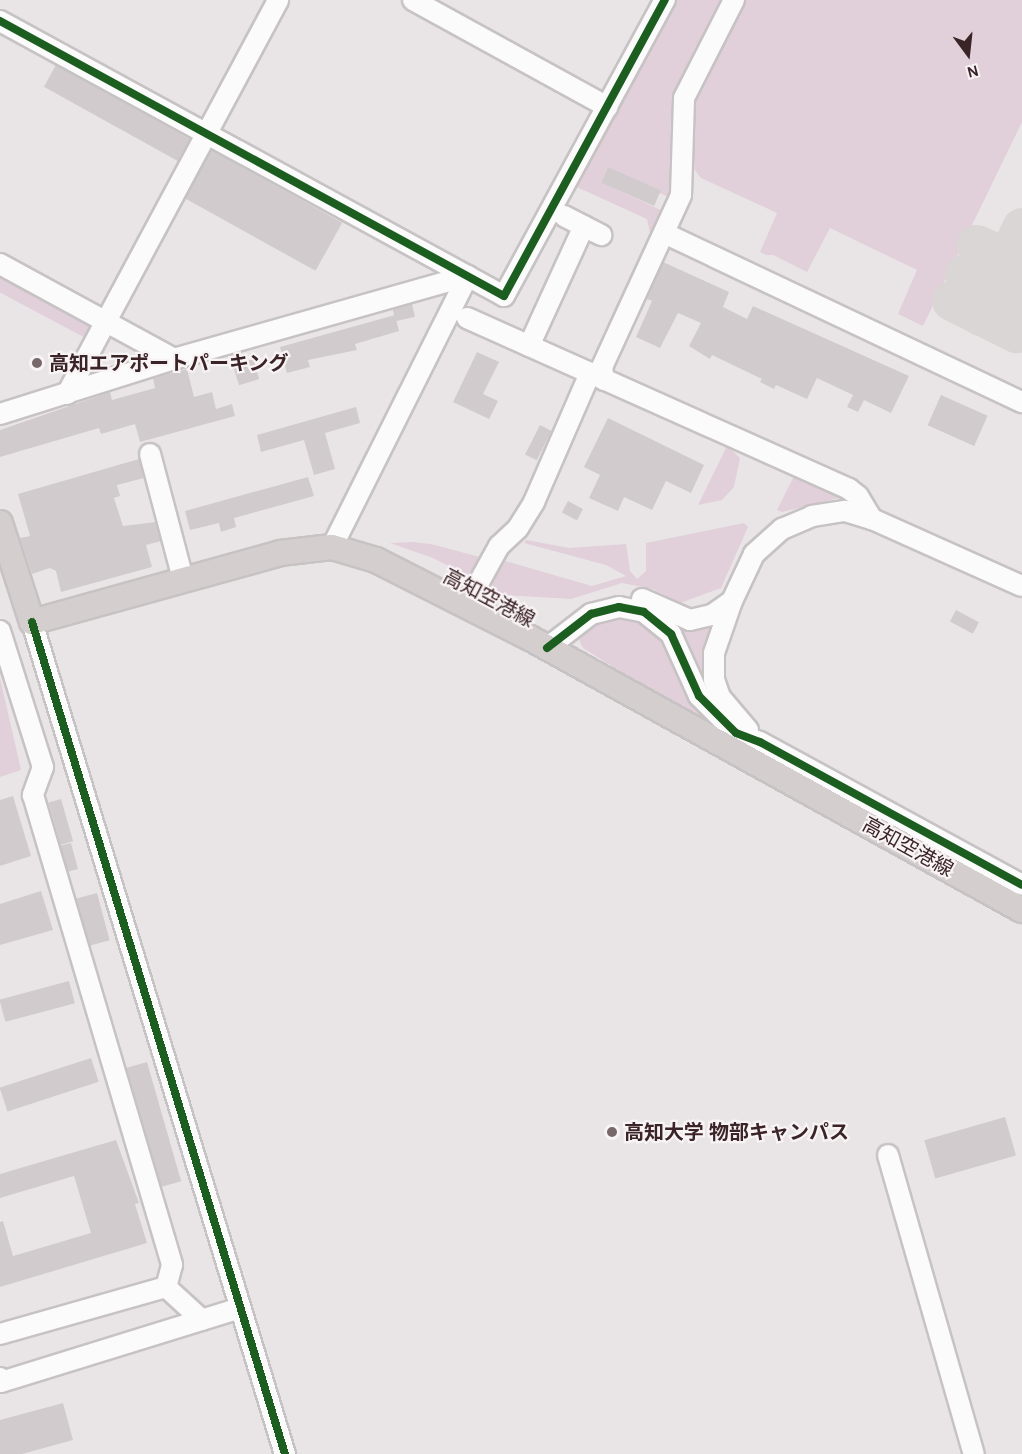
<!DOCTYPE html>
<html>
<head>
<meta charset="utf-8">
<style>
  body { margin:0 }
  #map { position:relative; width:1022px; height:1454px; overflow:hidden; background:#e9e5e6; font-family:Karla,"Noto Sans JP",sans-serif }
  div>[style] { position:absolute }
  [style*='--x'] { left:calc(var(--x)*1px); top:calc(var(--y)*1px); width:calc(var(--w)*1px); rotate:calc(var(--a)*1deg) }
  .green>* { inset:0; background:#e1d0d9; transform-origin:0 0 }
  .taxiway>* { height:40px; margin:-20px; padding:0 20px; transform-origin:20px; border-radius:20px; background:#dad6d6 }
  .building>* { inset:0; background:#d1cbcd; transform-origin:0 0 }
  .roads { filter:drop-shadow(2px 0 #c7c2c3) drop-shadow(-2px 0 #c7c2c3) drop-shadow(0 2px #c7c2c3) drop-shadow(0 -2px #c7c2c3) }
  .minor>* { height:20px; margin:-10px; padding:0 10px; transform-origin:10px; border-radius:10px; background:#fcfbfb }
  .major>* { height:24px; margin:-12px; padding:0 12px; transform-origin:12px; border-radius:12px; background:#d5cecf }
  .cycleway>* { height:8px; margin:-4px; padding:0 4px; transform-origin:4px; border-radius:4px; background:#1b5e20 }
  .dots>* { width:16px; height:16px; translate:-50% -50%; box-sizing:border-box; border:3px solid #f8f3f5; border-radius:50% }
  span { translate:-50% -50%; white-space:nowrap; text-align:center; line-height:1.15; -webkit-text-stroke:4.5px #f8f3f5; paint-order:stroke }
  .poi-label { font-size:20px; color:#3b2427; font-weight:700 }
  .left { translate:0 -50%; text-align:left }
  .street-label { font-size:20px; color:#3b2427 }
  .north { position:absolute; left:938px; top:24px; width:60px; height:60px; -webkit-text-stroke:4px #f8f3f5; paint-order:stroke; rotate:165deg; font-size:16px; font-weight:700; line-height:24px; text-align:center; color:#3b2427 }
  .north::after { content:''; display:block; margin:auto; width:21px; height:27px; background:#3b2427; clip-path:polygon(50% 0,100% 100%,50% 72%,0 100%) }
</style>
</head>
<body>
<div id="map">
  <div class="green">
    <i style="clip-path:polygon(671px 0,729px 0,688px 78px,670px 198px,608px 167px,601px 182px,665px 212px,613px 326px,608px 323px,650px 233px,647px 219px,570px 184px)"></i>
    <i style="clip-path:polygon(741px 0,1022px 0,1022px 122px,923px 326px,898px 314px,917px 270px,830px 228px,807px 272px,773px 255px,766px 255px,760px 252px,777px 213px,701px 178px,693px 168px,686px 142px,697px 81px)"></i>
    <i style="left:0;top:271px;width:109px;height:19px;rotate:28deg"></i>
    <i style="clip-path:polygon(727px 446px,740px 458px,734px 487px,722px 500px,698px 505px)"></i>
    <i style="clip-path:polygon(799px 477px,839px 498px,782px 512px,777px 510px,793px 478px)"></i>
    <i style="clip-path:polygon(744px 523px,748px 527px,721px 588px,680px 603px,653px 589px,622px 583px,571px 599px,502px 595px,489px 587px,505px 561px,592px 586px,626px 576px,606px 565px,524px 543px,526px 540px,569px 548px,626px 544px,630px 571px,637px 579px,646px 571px,646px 543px)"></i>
    <i style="clip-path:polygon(411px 542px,431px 544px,480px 557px,470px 577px,433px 558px,390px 543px)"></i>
    <i style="clip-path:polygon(666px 615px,699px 628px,716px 624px,709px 699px)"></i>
    <i style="clip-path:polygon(621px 618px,637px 619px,671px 648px,687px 688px,1022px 893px,1022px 899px,679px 708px,583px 648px,579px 640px,588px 628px)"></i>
    <i style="clip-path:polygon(0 678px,21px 770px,0 777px)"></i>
  </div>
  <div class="taxiway">
    <i style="--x:977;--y:245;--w:49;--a:24"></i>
    <i style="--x:965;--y:274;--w:63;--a:25.3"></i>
    <i style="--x:952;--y:301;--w:72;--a:26.6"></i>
    <i style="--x:981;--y:316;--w:97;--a:-65"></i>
  </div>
  <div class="building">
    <i style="left:56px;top:65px;width:153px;height:25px;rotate:29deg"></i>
    <i style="left:211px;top:150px;width:150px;height:55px;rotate:29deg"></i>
    <i style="left:608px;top:167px;width:58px;height:17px;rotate:24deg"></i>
    <i style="clip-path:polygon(663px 262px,729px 292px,723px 307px,747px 319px,753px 306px,909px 376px,891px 413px,864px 400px,858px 412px,847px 407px,853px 395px,817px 378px,807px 399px,776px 385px,774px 389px,760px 382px,762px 379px,712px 355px,710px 359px,689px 346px,701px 323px,678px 313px,660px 348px,636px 337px,652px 301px,647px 299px)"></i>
    <i style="left:412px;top:304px;width:13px;height:20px;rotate:77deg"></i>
    <i style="clip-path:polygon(395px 315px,399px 331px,355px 344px,357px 350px,308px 360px,310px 367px,287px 373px,280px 347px)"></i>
    <i style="clip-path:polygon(477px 352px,499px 362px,483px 394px,498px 401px,489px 419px,453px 402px)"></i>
    <i style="left:253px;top:359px;width:21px;height:21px;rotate:73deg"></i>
    <i style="clip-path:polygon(187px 369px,194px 397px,212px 392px,216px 409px,232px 404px,235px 416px,140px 442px,135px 424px,101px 434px,99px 428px,0 457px,0 430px,110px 392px,112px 400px,155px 388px,153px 378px)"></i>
    <i style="left:941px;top:395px;width:51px;height:33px;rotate:24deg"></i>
    <i style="clip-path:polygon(356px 407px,360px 423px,325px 433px,335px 469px,314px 475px,304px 440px,261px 452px,257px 435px)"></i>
    <i style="clip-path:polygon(608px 418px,704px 465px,691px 493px,666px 481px,652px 510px,624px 497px,618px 511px,589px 498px,600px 475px,584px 467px)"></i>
    <i style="left:540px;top:425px;width:13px;height:33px;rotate:27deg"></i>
    <i style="clip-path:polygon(139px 459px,144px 478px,117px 485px,120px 496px,114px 498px,123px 526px,156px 522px,161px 541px,146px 545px,152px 567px,61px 592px,56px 571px,50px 568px,32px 574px,20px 538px,30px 536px,18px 494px)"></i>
    <i style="clip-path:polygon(308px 477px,314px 496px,234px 518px,236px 527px,221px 532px,219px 523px,190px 530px,185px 511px)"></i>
    <i style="left:568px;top:501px;width:17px;height:13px;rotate:28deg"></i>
    <i style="left:956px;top:610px;width:26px;height:13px;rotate:28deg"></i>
    <i style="clip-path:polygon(13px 796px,31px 856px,0 866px,0 800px)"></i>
    <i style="left:61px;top:799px;width:44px;height:13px;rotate:74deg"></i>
    <i style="left:71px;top:843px;width:27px;height:11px;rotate:75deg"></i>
    <i style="clip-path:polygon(41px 891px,53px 930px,0 945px,0 904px)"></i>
    <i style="left:97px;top:893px;width:49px;height:22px;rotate:75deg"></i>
    <i style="left:69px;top:981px;width:23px;height:72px;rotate:75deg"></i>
    <i style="left:91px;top:1058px;width:25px;height:96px;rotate:72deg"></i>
    <i style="left:147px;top:1062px;width:124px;height:22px;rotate:74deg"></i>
    <i style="left:1005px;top:1117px;width:40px;height:84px;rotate:74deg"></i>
    <i style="clip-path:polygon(116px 1140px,139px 1203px,135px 1204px,147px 1243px,0 1287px,0 1222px,3px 1221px,13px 1256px,91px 1233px,74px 1176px,0 1198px,0 1174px)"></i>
    <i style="clip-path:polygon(63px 1403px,73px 1440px,22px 1454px,0 1454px,0 1420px)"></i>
  </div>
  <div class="roads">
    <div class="minor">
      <i style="--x:413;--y:0;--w:222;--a:28.8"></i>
      <i style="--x:0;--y:21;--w:574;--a:28.62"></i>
      <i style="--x:504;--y:296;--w:337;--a:-61.5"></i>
      <i style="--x:564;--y:216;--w:42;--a:27.2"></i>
      <i style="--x:664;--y:233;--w:396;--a:25.3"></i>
      <i style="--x:0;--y:264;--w:198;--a:28.6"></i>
      <i style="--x:467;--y:318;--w:419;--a:24.1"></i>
      <i style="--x:849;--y:489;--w:11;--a:38"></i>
      <i style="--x:858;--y:496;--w:27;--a:59"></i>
      <i style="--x:529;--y:346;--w:132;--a:-65.4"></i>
      <i style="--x:604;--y:380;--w:13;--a:-99"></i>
      <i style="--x:602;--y:367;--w:189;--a:-65.3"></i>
      <i style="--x:681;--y:195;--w:97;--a:-88.2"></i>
      <i style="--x:684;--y:98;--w:110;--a:-63"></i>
      <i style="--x:67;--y:394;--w:447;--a:-61.8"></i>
      <i style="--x:0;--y:414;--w:182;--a:-17.5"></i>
      <i style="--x:174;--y:359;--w:305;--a:-15.8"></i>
      <i style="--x:150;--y:454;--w:129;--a:75.2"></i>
      <i style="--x:332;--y:547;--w:303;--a:-63.4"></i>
      <i style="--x:642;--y:599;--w:52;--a:23.6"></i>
      <i style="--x:690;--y:620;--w:23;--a:-13"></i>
      <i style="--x:712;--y:615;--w:24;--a:-35"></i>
      <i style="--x:467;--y:604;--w:66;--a:-61.1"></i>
      <i style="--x:499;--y:546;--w:26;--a:-43"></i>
      <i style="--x:518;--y:528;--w:31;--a:-58"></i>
      <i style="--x:534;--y:502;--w:141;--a:-66.5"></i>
      <i style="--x:32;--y:622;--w:870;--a:73.09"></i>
      <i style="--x:0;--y:631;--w:143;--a:72.5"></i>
      <i style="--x:43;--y:767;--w:30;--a:110"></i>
      <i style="--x:33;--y:795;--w:490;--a:73.5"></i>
      <i style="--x:172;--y:1265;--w:23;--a:105"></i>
      <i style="--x:547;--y:648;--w:56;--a:-37.7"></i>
      <i style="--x:591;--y:614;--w:29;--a:-14"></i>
      <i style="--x:619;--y:607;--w:25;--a:11"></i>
      <i style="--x:644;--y:612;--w:35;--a:39"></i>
      <i style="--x:671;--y:634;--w:68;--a:65.7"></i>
      <i style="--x:699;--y:696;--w:52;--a:45"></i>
      <i style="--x:736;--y:733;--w:26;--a:21"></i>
      <i style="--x:760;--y:742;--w:298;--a:28.6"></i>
      <i style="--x:748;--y:730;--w:43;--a:-130.3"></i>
      <i style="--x:720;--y:697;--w:18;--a:-109"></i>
      <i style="--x:714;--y:680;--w:27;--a:-90"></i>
      <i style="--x:714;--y:653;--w:55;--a:-70.9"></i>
      <i style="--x:732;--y:601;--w:52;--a:-64.9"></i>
      <i style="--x:754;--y:554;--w:38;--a:-42"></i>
      <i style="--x:782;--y:529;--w:33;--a:-23"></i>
      <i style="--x:812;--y:516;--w:33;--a:-9"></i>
      <i style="--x:845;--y:511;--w:28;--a:17"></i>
      <i style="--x:872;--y:519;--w:164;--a:24.1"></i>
      <i style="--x:888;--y:1155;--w:311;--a:74"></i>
      <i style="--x:0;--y:1334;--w:173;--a:-15.8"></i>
      <i style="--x:166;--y:1287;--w:49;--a:42.5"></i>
      <i style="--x:0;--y:1378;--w:4;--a:76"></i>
      <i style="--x:1;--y:1382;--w:250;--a:-17.2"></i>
    </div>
    <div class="major">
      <i style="--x:0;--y:523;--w:104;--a:72.1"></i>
      <i style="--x:32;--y:622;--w:257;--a:-15.5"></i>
      <i style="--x:280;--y:553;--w:52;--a:-6.6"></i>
      <i style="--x:332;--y:547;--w:46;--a:16.5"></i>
      <i style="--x:376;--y:560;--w:173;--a:26.9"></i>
      <i style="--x:530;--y:638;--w:562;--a:28.94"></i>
    </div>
  </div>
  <div class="cycleway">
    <i style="--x:0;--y:21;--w:574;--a:28.62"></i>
    <i style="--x:504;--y:296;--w:337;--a:-61.5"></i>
    <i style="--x:32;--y:622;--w:870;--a:73.09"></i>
    <i style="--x:547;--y:648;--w:56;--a:-37.7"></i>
    <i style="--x:591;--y:614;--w:29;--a:-14"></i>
    <i style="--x:619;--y:607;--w:25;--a:11"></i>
    <i style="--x:644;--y:612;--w:35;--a:39"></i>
    <i style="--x:671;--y:634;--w:68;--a:65.7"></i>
    <i style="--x:699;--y:696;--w:52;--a:45"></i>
    <i style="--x:736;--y:733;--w:26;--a:21"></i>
    <i style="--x:760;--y:742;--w:298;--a:28.6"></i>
  </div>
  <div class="dots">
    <i style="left:37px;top:363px;background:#78686a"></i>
    <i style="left:612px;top:1132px;background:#78686a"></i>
  </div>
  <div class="poi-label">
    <span class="left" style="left:49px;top:363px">高知エアポートパーキング</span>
    <span class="left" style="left:624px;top:1132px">高知大学 物部キャンパス</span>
  </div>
  <div class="street-label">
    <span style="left:489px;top:598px;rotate:28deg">高知空港線</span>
    <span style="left:908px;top:847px;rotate:29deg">高知空港線</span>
  </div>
  <div class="north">N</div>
</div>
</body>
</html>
